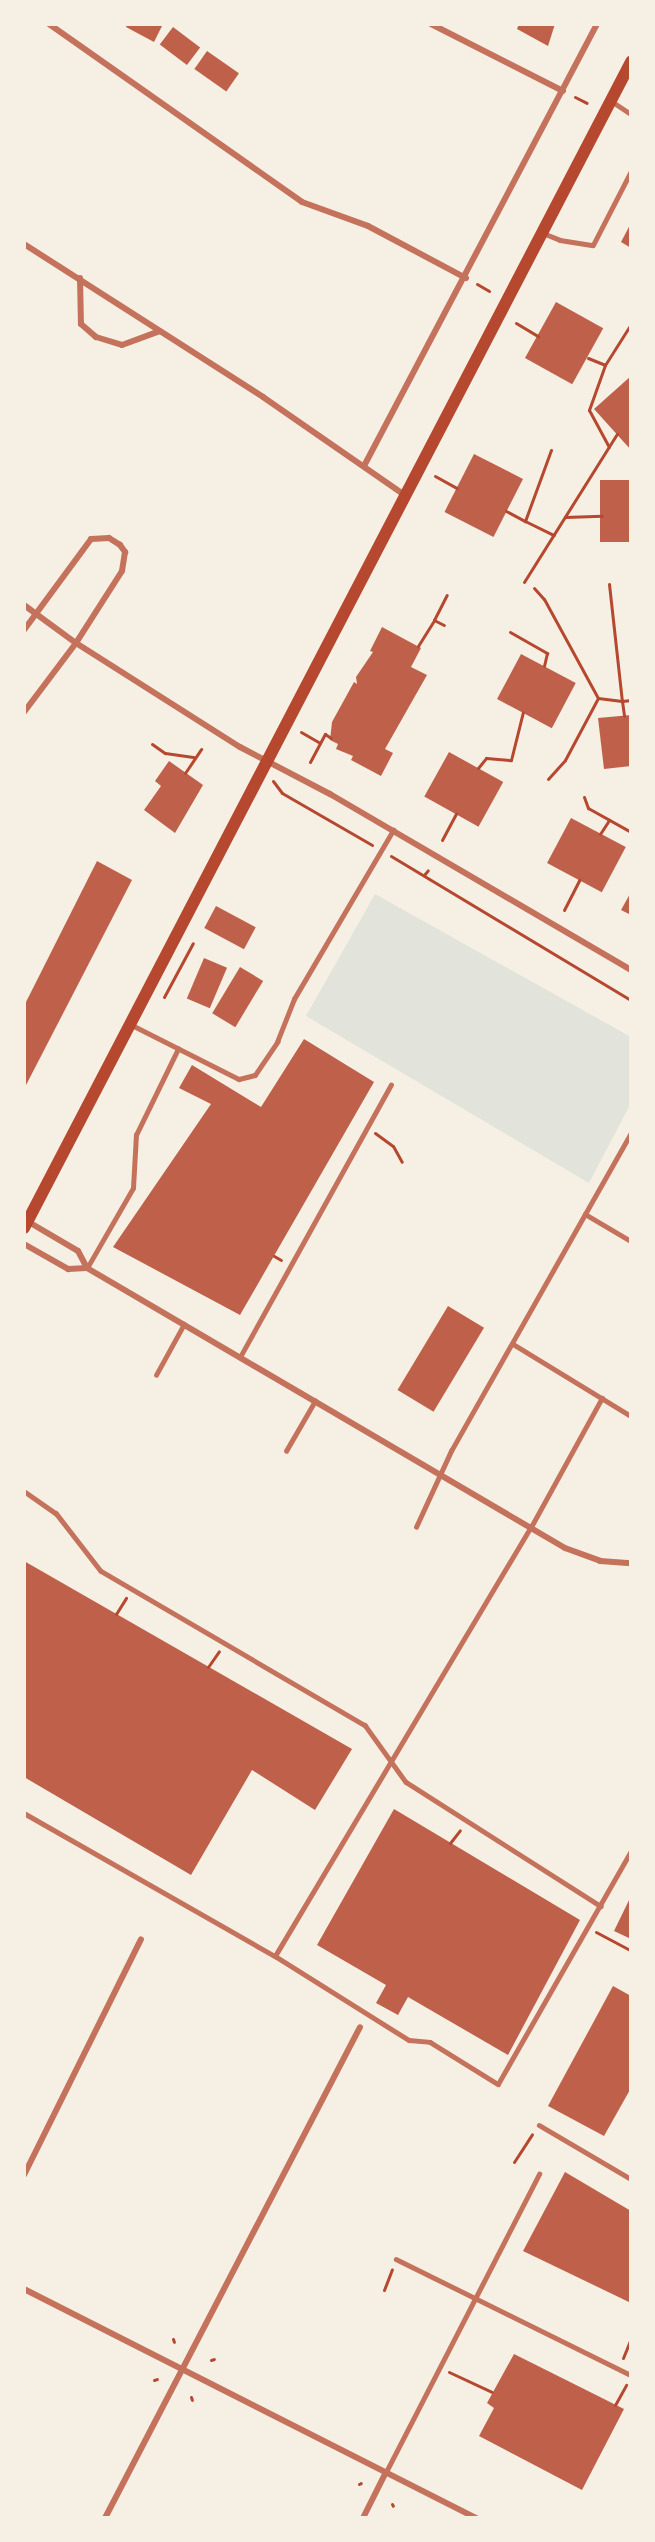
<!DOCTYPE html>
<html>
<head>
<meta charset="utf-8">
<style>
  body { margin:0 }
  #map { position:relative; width:655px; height:2542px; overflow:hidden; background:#f6efe4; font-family:Jost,sans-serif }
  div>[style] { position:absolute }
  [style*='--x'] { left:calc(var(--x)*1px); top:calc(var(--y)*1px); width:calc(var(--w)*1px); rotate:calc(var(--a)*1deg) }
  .green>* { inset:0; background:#e2e4dc }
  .building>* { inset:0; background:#bf614a; transform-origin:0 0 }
  .path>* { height:3px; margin:-1.5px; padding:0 1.5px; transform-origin:1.5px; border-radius:1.5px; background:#b5482f }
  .service>* { height:4.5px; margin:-2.25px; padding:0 2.25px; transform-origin:2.25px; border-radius:2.25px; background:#c5725c }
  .minor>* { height:6px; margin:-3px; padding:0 3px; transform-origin:3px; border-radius:3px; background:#c5725c }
  .secondary>* { height:12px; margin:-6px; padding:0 6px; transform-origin:6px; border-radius:6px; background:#b5482f }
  span { translate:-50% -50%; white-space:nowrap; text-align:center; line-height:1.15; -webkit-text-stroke:4.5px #f6efe4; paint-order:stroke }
  .frame { position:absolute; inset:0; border:26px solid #f6efe4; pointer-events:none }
</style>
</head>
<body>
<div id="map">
  <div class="green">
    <i style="clip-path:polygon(375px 894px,631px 1037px,631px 1103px,589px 1183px,306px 1016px)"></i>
  </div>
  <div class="building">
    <i style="clip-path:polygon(127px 24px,163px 24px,154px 42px,126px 27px)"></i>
    <i style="clip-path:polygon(519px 24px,555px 24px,548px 46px,517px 29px)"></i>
    <i style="left:173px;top:27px;width:34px;height:22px;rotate:37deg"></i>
    <i style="left:207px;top:51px;width:39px;height:22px;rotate:35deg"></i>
    <i style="clip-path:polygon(631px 223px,631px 248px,621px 242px)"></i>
    <i style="left:556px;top:302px;width:54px;height:64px;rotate:29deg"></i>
    <i style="clip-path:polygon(631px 376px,631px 450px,594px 409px)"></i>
    <i style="left:474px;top:454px;width:55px;height:65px;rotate:27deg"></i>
    <i style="left:631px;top:480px;width:62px;height:31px;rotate:90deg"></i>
    <i style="clip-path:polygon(382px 627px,421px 648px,411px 667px,427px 675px,385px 749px,393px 753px,381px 776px,351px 760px,353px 756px,336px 749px,338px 744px,330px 740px,332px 722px,354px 682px,357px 684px,356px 677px,373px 652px,370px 651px)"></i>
    <i style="left:521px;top:654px;width:62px;height:51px;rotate:28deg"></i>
    <i style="clip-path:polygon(631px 715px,631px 766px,604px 769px,598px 718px)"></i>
    <i style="left:449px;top:752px;width:62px;height:51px;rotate:29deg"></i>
    <i style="clip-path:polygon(169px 761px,203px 785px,175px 833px,144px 810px,161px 786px,155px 781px)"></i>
    <i style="left:571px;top:818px;width:62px;height:51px;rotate:28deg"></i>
    <i style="clip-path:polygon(97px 861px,132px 880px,24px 1089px,24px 1006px)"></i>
    <i style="clip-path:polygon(631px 892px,631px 915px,621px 910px)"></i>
    <i style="left:216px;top:906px;width:45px;height:25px;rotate:28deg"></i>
    <i style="left:204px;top:958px;width:25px;height:44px;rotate:23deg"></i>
    <i style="left:240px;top:967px;width:27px;height:54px;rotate:31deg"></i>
    <i style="clip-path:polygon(304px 1039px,374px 1082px,240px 1315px,113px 1247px,211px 1104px,179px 1088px,192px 1065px,261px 1107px)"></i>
    <i style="left:448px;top:1306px;width:42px;height:98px;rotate:31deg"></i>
    <i style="clip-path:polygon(24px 1561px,352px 1749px,315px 1810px,252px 1770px,191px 1875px,24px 1777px)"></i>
    <i style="clip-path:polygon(394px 1809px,580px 1920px,508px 2055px,408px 1997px,398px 2015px,376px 2003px,386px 1985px,317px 1945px)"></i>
    <i style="clip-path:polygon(631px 1896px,631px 1939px,614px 1931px)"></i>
    <i style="clip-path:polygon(613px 1986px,631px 1996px,631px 2088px,604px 2136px,548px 2106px)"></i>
    <i style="clip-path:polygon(565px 2172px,631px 2211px,631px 2303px,523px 2251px)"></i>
    <i style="clip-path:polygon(514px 2354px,624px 2409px,582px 2490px,479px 2436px,494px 2408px,487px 2403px)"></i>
  </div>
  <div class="path">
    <i style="--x:575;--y:97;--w:13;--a:27"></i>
    <i style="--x:477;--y:284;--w:14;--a:30"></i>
    <i style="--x:516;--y:323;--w:26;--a:31"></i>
    <i style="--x:588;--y:358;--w:18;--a:22"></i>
    <i style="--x:605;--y:365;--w:45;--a:-57.7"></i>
    <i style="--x:605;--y:365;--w:48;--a:109.6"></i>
    <i style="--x:589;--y:410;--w:42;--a:61.6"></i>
    <i style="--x:551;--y:450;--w:76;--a:110.1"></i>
    <i style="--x:525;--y:521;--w:32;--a:26"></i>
    <i style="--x:435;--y:476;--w:25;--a:29"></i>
    <i style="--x:506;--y:511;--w:21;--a:28"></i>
    <i style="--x:565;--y:517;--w:37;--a:-2"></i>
    <i style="--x:524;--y:582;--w:175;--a:-57.9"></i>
    <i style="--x:609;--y:584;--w:118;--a:83.7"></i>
    <i style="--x:622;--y:701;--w:9;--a:-6"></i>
    <i style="--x:534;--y:588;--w:15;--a:48"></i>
    <i style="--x:544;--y:599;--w:113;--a:61.4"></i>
    <i style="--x:598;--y:698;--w:24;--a:7"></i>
    <i style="--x:622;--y:701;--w:15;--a:82"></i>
    <i style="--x:434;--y:620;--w:28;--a:-63"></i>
    <i style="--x:510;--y:632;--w:43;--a:29.6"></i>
    <i style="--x:547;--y:653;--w:13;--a:103"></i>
    <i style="--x:418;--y:646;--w:31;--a:-58"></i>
    <i style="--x:434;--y:620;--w:11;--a:27"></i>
    <i style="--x:301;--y:732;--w:22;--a:30"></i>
    <i style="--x:152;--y:744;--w:16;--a:35"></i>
    <i style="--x:165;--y:753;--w:30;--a:8"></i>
    <i style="--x:310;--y:762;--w:32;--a:-62"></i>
    <i style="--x:325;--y:734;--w:7;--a:34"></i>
    <i style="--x:478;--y:768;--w:13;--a:-51"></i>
    <i style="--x:486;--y:758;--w:25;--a:5"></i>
    <i style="--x:511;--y:760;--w:49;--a:-76"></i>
    <i style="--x:185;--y:773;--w:29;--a:-56"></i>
    <i style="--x:548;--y:779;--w:25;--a:-48"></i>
    <i style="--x:565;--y:760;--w:70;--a:-62"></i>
    <i style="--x:273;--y:781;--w:15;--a:53"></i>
    <i style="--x:282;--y:793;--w:104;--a:30"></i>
    <i style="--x:584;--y:797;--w:12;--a:70"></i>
    <i style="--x:588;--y:808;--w:49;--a:29.2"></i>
    <i style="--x:600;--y:834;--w:17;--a:-57"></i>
    <i style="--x:442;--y:840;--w:30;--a:-62"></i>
    <i style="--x:391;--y:856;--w:280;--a:31"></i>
    <i style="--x:424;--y:875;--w:6;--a:-51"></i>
    <i style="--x:564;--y:910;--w:34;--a:-63"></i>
    <i style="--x:164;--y:997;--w:61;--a:-61.8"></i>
    <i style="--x:375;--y:1133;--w:22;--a:36"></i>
    <i style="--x:393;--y:1146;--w:18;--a:61"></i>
    <i style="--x:274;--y:1256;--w:8;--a:30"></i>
    <i style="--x:116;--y:1614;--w:19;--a:-58"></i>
    <i style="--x:208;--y:1667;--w:19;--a:-55"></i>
    <i style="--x:450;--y:1843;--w:16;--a:-52"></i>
    <i style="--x:596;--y:1932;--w:40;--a:28"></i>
    <i style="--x:514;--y:2162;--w:33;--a:-57"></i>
    <i style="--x:384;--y:2290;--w:22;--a:-69"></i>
    <i style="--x:173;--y:2339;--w:3;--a:72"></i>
    <i style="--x:623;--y:2358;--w:22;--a:-68"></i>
    <i style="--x:211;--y:2360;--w:3;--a:-18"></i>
    <i style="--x:449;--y:2372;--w:47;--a:24.9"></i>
    <i style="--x:154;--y:2380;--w:3;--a:-18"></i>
    <i style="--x:191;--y:2397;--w:3;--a:72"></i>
    <i style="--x:615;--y:2405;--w:23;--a:-61"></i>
    <i style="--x:359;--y:2484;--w:2;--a:-27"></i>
    <i style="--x:392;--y:2504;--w:2;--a:63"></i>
  </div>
  <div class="service">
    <i style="--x:613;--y:102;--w:22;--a:34"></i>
    <i style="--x:543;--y:233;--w:18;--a:22"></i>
    <i style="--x:560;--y:240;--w:33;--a:9"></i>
    <i style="--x:593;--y:245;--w:83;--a:-62.8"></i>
    <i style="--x:130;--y:1024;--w:122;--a:26.8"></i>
    <i style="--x:239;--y:1079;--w:16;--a:-14"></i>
    <i style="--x:255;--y:1075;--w:40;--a:-56"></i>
    <i style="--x:277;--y:1042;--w:46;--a:-68.4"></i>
    <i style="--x:294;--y:999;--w:196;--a:-59.6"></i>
    <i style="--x:585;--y:1214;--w:53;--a:30.4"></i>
    <i style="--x:87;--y:1268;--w:92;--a:-60.1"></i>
    <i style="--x:133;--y:1188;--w:53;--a:-86.8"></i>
    <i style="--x:136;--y:1135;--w:96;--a:-64"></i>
    <i style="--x:513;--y:1344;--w:138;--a:31.4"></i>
    <i style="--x:240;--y:1357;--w:311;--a:-61"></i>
    <i style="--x:156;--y:1375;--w:58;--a:-61.2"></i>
    <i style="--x:286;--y:1451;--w:58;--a:-59.9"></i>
    <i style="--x:24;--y:1491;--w:39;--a:35"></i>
    <i style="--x:56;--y:1513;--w:73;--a:52.2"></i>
    <i style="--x:101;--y:1571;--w:306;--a:30.3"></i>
    <i style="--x:365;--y:1725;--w:70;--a:54.3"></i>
    <i style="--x:406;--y:1782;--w:231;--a:32.5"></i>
    <i style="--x:416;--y:1527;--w:84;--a:-65.3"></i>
    <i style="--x:451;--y:1451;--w:365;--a:-60.5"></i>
    <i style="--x:24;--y:1813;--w:289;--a:29.7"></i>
    <i style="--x:275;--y:1956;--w:158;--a:32.1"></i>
    <i style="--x:409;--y:2040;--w:21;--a:5"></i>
    <i style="--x:430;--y:2042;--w:80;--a:31.7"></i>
    <i style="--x:498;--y:2084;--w:268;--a:-60.3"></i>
    <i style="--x:275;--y:1956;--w:500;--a:-59.2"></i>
    <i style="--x:531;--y:1527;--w:147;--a:-61.2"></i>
    <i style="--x:539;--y:2125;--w:107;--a:30.4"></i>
    <i style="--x:396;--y:2259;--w:262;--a:26.3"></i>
    <i style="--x:386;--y:2472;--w:335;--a:-62.8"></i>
  </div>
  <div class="minor">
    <i style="--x:49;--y:24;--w:309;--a:35.1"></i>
    <i style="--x:302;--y:202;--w:70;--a:20"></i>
    <i style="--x:368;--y:226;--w:111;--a:28"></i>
    <i style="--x:431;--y:24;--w:148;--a:26.9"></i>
    <i style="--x:24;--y:244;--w:284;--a:32.6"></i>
    <i style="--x:263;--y:397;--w:170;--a:34.7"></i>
    <i style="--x:80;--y:278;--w:46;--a:88.8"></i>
    <i style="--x:81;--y:324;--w:20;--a:41"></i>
    <i style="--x:96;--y:337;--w:27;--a:17"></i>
    <i style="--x:122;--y:345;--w:40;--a:-20.2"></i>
    <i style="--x:364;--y:466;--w:500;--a:-62.2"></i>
    <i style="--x:24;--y:605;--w:64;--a:36.2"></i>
    <i style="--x:76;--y:643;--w:194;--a:32.4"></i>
    <i style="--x:240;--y:747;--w:102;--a:27.6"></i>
    <i style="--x:330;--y:794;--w:349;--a:30.3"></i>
    <i style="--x:24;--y:630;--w:113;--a:-53.6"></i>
    <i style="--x:91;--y:539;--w:18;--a:-3"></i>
    <i style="--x:109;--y:538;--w:13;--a:32"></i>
    <i style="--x:120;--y:545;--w:9;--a:54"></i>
    <i style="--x:125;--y:552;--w:19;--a:99"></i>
    <i style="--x:122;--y:571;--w:85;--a:122.6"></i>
    <i style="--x:76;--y:643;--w:86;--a:127"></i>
    <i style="--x:27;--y:1221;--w:59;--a:30.5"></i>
    <i style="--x:78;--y:1251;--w:19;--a:62"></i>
    <i style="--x:87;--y:1268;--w:554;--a:30.36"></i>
    <i style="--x:565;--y:1548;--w:37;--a:20"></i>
    <i style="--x:600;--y:1561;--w:31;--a:4"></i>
    <i style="--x:24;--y:1244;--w:51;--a:29.6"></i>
    <i style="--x:68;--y:1269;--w:19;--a:-3"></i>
    <i style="--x:24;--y:2175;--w:263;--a:-63.6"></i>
    <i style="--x:24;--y:2289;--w:507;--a:26.87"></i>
    <i style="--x:105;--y:2518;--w:553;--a:-62.55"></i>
    <i style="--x:363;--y:2518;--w:51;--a:-63.4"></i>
  </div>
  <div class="secondary">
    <i style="--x:24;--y:1228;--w:1315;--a:-62.5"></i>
  </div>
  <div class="frame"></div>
</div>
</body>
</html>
